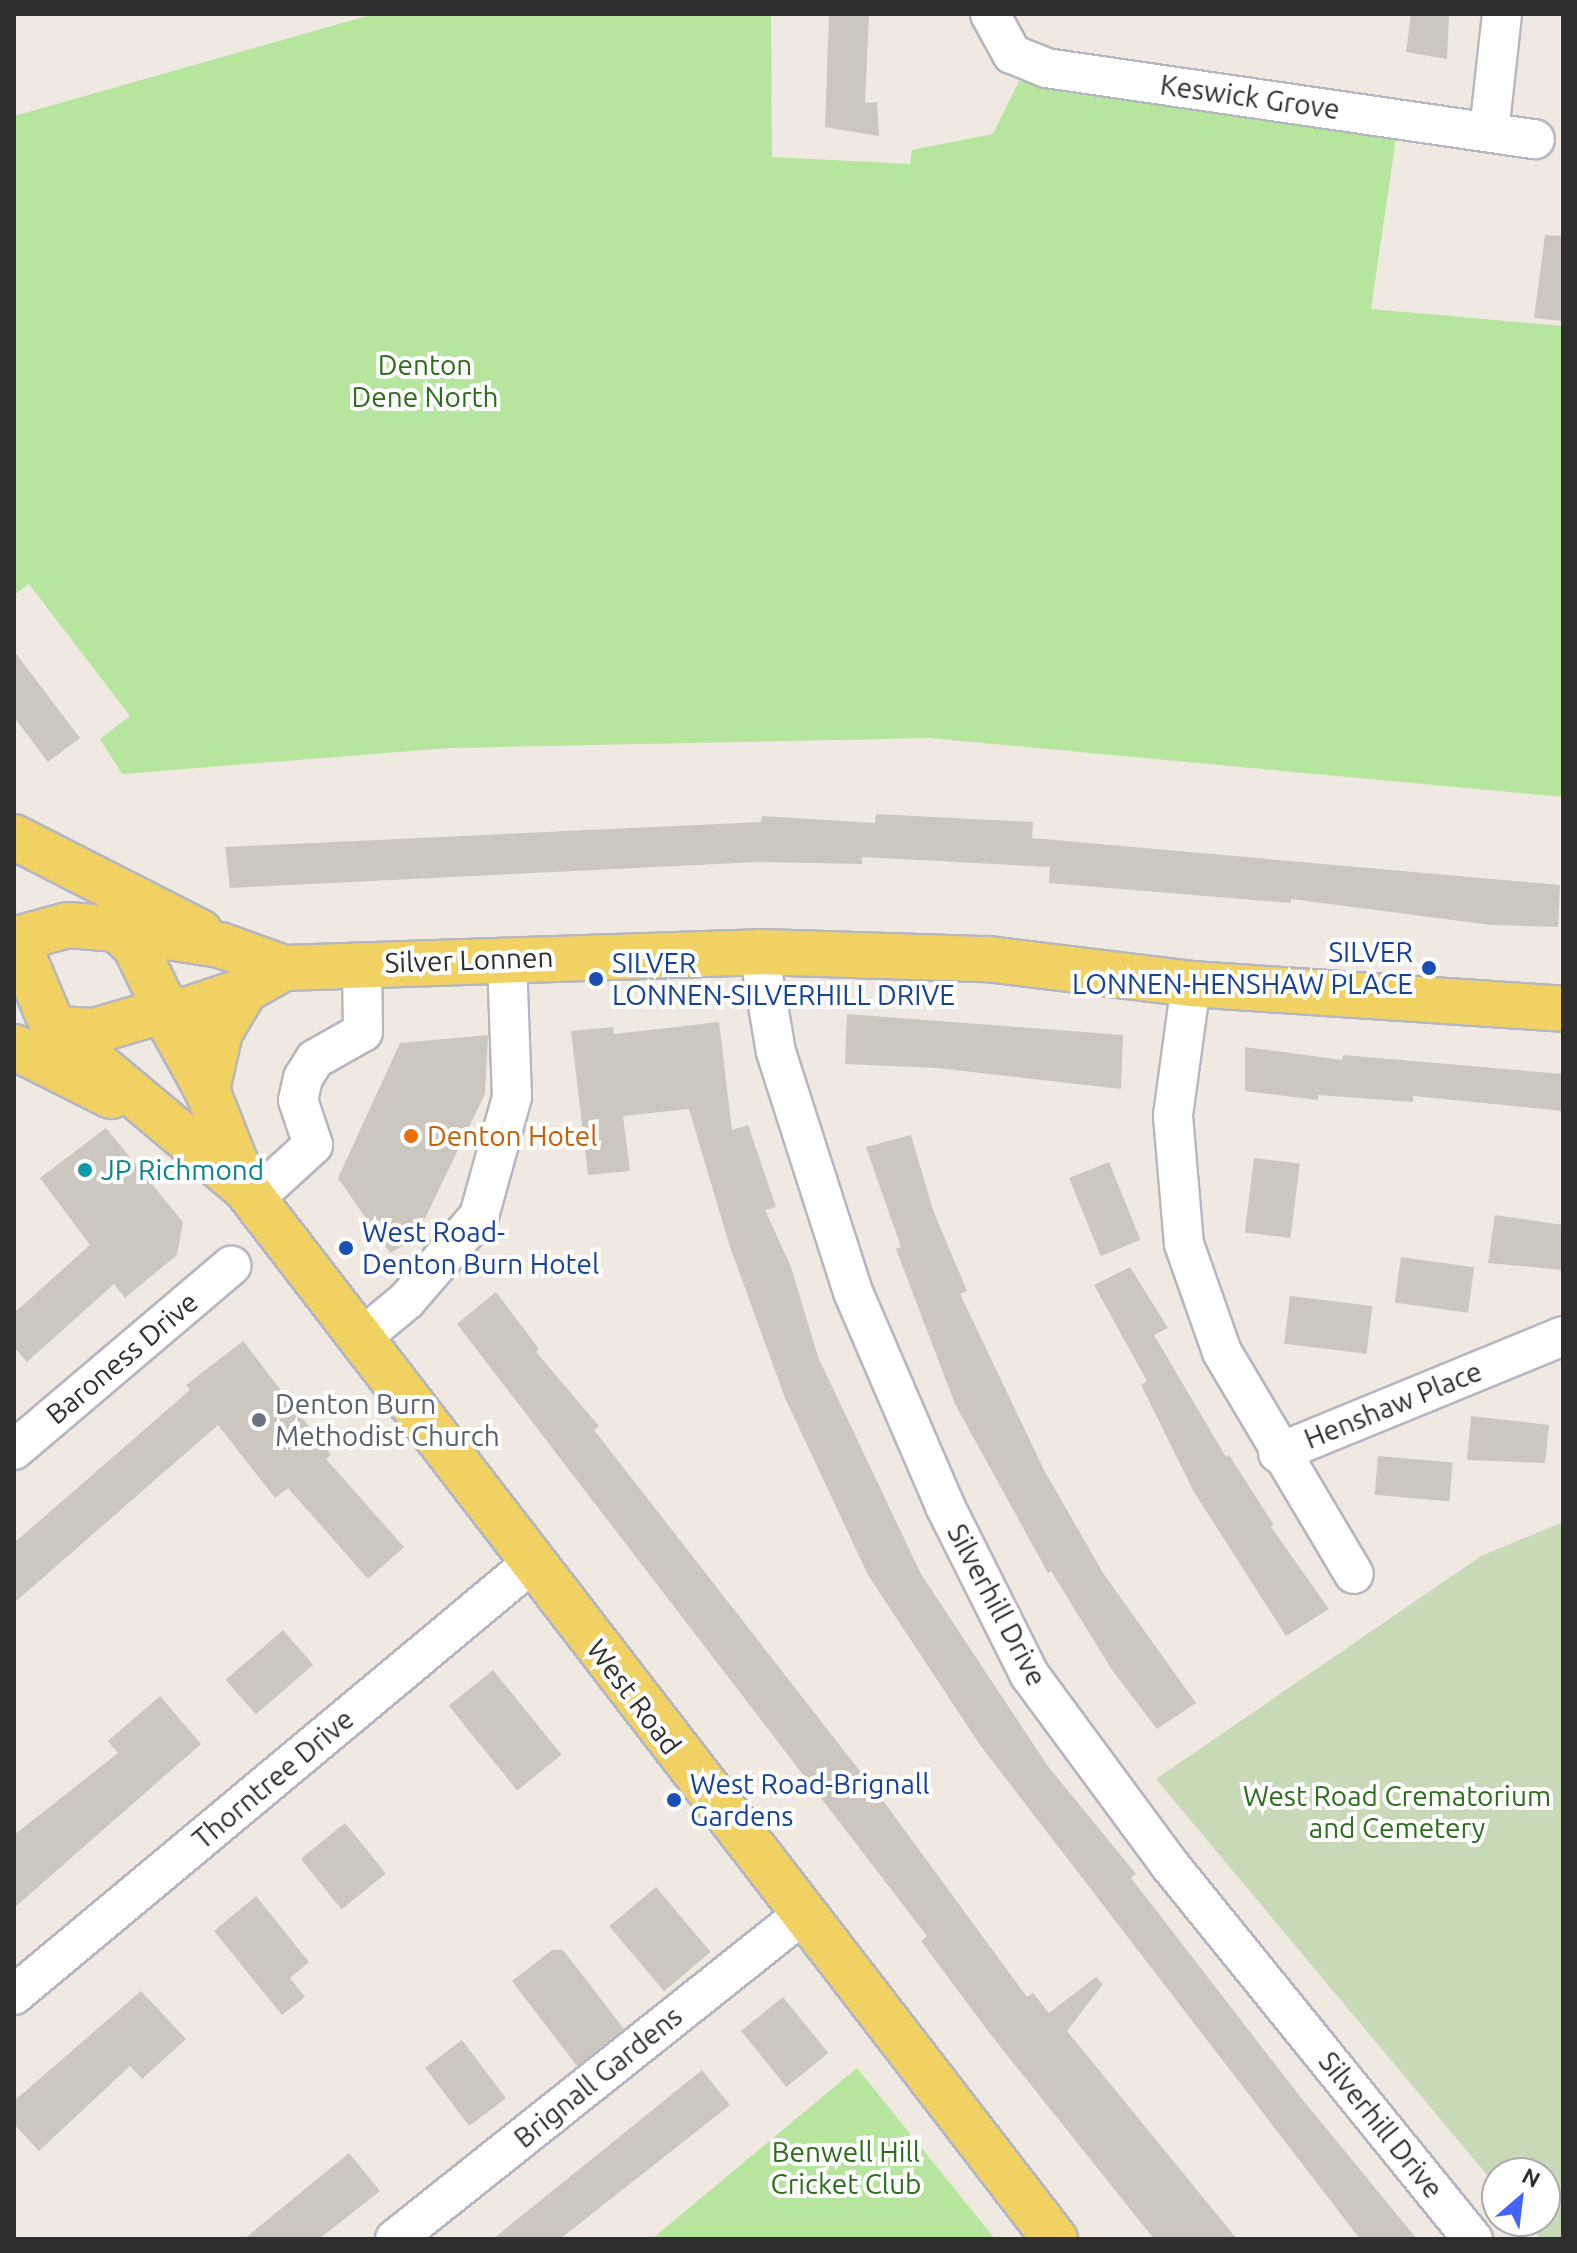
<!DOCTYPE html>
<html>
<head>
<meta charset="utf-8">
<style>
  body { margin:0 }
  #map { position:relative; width:1577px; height:2253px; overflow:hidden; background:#efe9e1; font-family:Ubuntu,sans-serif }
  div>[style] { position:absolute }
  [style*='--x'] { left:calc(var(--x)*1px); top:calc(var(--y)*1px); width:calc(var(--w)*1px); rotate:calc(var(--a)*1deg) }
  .green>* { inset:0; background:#b6e59e }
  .cemetery>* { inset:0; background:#c8d9b8 }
  .building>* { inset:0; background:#cbc7bf; transform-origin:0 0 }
  .roads { filter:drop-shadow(2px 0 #b4b7c1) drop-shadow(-2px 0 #b4b7c1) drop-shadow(0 2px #b4b7c1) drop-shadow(0 -2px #b4b7c1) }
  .minor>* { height:38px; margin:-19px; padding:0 19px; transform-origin:19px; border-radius:19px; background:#fff }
  .major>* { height:44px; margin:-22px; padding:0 22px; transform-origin:22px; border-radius:22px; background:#f2d163 }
  .dots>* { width:22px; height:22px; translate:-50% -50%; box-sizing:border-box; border:4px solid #fff; border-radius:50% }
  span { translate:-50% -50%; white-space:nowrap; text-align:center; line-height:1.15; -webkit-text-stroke:8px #fff; paint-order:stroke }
  .street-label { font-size:28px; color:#2e2e2e }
  .park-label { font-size:28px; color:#2c6e1b }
  .transit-label { font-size:28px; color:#164399 }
  .right { translate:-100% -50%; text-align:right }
  .left { translate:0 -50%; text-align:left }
  .food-label { font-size:28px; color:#c56008 }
  .culture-label { font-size:28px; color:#0d838f }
  .worship-label { font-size:28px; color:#5b616d }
  .frame { position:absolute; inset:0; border:16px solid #2e2e2e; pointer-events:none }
  .north { position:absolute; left:1481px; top:2157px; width:80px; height:80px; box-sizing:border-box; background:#fff; border:2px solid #ababab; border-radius:50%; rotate:28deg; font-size:22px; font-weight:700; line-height:32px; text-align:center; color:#2e2e2e }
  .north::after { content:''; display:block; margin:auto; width:28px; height:36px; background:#4264fb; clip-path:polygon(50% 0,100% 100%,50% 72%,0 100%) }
</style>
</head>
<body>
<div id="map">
  <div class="green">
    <i style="clip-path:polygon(374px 14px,771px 14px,772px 157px,910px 164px,912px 150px,993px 134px,1019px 81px,1396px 138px,1371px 309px,1563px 326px,1563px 797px,930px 738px,449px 748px,122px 774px,100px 739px,130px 716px,29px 584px,14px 595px,14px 116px)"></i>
    <i style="clip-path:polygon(857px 2068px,995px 2239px,652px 2239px)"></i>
  </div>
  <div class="cemetery">
    <i style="clip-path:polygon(1563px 1522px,1563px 2239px,1541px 2239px,1526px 2221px,1545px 2221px,1545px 2173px,1497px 2173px,1497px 2187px,1156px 1779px,1481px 1556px)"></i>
  </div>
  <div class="building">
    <i style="clip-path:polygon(829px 14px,869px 14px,865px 103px,877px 102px,879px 136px,825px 127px)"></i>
    <i style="clip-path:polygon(1411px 14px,1449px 14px,1447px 59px,1406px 52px)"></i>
    <i style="clip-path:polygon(1545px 235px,1563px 236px,1563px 321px,1534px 318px)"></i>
    <i style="clip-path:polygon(14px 651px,80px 738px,48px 762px,14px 717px)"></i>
    <i style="clip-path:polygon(876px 814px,1033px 822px,1032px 838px,1560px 885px,1558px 927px,1491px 925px,1291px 899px,1291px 903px,1049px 883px,1050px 867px,862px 857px,862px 864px,757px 862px,230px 888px,225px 847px,761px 822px,762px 816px,875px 823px)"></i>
    <i style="clip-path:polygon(847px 1014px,1123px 1035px,1121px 1089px,937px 1068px,845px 1064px)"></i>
    <i style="clip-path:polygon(719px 1022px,732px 1130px,748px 1125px,776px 1207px,765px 1210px,791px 1267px,818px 1357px,921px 1574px,1047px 1765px,1136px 1874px,1131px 1878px,1302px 2099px,1417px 2239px,1360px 2239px,980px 1745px,868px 1575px,785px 1398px,729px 1244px,689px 1109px,623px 1116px,630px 1171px,588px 1175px,571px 1031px,613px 1027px,614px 1034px)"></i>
    <i style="clip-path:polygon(488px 1035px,485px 1094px,415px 1239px,390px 1253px,338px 1178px,400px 1043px)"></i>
    <i style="clip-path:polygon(1245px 1047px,1342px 1060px,1343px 1055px,1563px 1074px,1563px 1111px,1413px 1096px,1413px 1102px,1318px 1095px,1318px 1100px,1245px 1091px)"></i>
    <i style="clip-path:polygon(106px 1128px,183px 1222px,177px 1255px,125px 1298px,114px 1284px,27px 1362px,14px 1347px,14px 1313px,90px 1245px,40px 1178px)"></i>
    <i style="clip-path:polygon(911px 1135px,933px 1210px,967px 1291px,960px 1294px,1044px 1470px,1103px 1573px,1196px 1703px,1157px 1729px,1112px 1670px,1051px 1571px,1048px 1573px,955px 1404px,896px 1249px,901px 1247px,866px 1147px)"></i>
    <i style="left:1254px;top:1158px;width:46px;height:75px;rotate:7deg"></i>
    <i style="left:1109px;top:1162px;width:84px;height:43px;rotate:68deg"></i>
    <i style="clip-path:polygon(1495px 1215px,1563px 1225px,1563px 1270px,1488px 1263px)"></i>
    <i style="left:1401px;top:1257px;width:74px;height:46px;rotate:8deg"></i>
    <i style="clip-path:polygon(1130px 1267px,1168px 1328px,1154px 1335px,1226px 1457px,1229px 1455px,1274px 1525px,1271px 1527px,1329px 1609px,1286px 1636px,1194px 1492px,1141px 1385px,1147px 1381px,1094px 1285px)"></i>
    <i style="clip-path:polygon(496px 1292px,539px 1349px,536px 1352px,599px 1426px,594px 1430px,884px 1802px,1027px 1997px,1033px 1993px,1049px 2013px,1096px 1977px,1103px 1984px,1067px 2031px,1237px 2239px,1154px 2239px,991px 2035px,921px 1941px,927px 1936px,457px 1324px)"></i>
    <i style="left:1290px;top:1296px;width:83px;height:48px;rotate:7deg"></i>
    <i style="clip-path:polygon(243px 1341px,331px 1455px,326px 1459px,404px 1547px,368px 1579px,288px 1488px,275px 1498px,218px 1425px,14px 1603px,14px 1543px,190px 1390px,186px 1385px)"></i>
    <i style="clip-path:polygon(1471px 1416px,1549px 1425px,1545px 1463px,1467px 1460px)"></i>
    <i style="left:1378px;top:1456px;width:75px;height:39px;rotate:5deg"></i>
    <i style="left:283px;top:1630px;width:46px;height:76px;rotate:49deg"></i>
    <i style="left:493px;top:1670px;width:109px;height:57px;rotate:51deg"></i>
    <i style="clip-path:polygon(160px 1696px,201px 1744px,14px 1908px,14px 1835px,118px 1753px,108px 1741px)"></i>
    <i style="left:345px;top:1823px;width:65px;height:57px;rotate:51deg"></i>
    <i style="left:656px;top:1887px;width:85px;height:61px;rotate:50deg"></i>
    <i style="clip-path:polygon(256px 1896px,309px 1962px,290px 1978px,305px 1997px,282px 2015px,214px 1931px)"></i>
    <i style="clip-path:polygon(552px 1950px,563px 1950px,624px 2029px,577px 2066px,512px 1981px)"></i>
    <i style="clip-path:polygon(141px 1991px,186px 2039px,142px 2079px,130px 2066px,39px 2151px,14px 2124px,14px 2101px)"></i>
    <i style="left:783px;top:1997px;width:72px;height:54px;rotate:51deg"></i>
    <i style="left:462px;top:2040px;width:73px;height:46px;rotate:53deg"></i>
    <i style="clip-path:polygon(702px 2070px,730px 2105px,560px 2239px,493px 2239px)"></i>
    <i style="clip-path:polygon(349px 2153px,380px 2191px,319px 2239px,244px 2239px)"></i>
  </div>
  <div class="roads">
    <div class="minor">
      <i style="--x:990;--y:14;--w:46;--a:61.2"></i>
      <i style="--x:1012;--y:54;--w:37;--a:22"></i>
      <i style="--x:1046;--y:68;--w:494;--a:8.3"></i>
      <i style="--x:1489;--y:132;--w:119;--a:-83.7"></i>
      <i style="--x:759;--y:952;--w:101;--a:80.4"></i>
      <i style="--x:776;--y:1052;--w:252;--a:72.2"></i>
      <i style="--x:853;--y:1292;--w:233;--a:66.7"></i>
      <i style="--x:945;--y:1506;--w:188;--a:63.4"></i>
      <i style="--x:1029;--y:1674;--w:236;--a:53.6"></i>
      <i style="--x:1169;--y:1864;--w:483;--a:51"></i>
      <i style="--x:1191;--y:984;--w:133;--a:97.8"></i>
      <i style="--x:1173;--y:1116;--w:128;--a:85.1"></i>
      <i style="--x:1184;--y:1244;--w:114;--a:70.6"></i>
      <i style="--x:1222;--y:1352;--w:258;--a:59.3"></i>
      <i style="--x:254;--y:1199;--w:80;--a:-42.5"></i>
      <i style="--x:313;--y:1145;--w:47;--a:-108.4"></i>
      <i style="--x:298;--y:1100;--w:23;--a:-77"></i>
      <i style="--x:303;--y:1078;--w:22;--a:-58"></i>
      <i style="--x:315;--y:1059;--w:55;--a:-29.4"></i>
      <i style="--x:363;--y:1032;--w:68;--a:-90.8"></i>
      <i style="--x:360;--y:1339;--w:61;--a:-39.7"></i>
      <i style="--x:407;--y:1300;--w:111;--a:-49.4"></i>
      <i style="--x:479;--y:1216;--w:123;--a:-74.5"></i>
      <i style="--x:512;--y:1097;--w:139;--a:-92.1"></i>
      <i style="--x:14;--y:1450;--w:285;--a:-40.3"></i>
      <i style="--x:1278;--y:1453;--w:308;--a:-22.3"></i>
      <i style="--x:14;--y:1995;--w:674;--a:-39.83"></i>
      <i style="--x:395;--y:2239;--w:520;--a:-38.52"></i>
    </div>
    <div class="major">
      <i style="--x:14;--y:837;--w:209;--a:27.1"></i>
      <i style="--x:117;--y:929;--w:104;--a:8.8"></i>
      <i style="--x:220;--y:945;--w:68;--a:19.8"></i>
      <i style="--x:284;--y:968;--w:475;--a:-1.9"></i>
      <i style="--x:759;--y:952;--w:229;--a:1.8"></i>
      <i style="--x:988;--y:959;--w:205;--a:7"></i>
      <i style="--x:1191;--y:984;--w:373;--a:3.8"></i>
      <i style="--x:16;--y:939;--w:95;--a:67.2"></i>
      <i style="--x:53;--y:1027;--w:252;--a:40"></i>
      <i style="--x:246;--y:1189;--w:1326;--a:52.39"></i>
      <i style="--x:16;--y:939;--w:54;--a:-15.1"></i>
      <i style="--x:68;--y:925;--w:49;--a:4.7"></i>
      <i style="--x:117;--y:929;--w:25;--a:43"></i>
      <i style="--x:135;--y:946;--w:71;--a:64.2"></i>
      <i style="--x:166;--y:1010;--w:23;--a:-2"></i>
      <i style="--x:189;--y:1009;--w:59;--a:-18.7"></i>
      <i style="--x:245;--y:990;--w:45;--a:-29.4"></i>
      <i style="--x:165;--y:1014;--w:87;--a:61.1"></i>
      <i style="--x:207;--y:1090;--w:96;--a:68.5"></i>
      <i style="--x:57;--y:1029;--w:37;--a:3"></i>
      <i style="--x:94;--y:1031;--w:75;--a:-16.3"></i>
      <i style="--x:14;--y:1047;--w:109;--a:26.8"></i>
      <i style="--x:207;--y:1090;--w:59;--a:-77.4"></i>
      <i style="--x:220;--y:1032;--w:49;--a:-59.2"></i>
    </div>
  </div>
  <div class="dots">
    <i style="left:1429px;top:968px;background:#1a4fb4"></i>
    <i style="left:596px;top:979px;background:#1a4fb4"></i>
    <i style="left:411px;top:1136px;background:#e8710a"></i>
    <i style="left:85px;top:1170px;background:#0f9aa8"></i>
    <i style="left:346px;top:1248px;background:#1a4fb4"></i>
    <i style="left:259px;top:1420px;background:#6b7280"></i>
    <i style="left:674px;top:1800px;background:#1a4fb4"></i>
  </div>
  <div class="street-label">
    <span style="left:1250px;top:97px;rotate:8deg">Keswick Grove</span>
    <span style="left:469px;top:960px;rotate:-2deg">Silver Lonnen</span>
    <span style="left:122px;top:1358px;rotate:-40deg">Baroness Drive</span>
    <span style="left:1393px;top:1405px;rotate:-22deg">Henshaw Place</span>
    <span style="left:997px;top:1605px;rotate:62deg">Silverhill Drive</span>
    <span style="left:634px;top:1697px;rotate:53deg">West Road</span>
    <span style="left:273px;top:1779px;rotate:-40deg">Thorntree Drive</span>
    <span style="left:598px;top:2077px;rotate:-39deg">Brignall Gardens</span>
    <span style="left:1381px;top:2125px;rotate:51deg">Silverhill Drive</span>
  </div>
  <div class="park-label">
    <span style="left:425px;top:381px">Denton<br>Dene North</span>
    <span style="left:1397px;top:1812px">West Road Crematorium<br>and Cemetery</span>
    <span style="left:846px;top:2168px">Benwell Hill<br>Cricket Club</span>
  </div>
  <div class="transit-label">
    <span class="right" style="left:1413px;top:968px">SILVER<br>LONNEN-HENSHAW PLACE</span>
    <span class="left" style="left:612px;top:979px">SILVER<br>LONNEN-SILVERHILL DRIVE</span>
    <span class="left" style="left:362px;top:1248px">West Road-<br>Denton Burn Hotel</span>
    <span class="left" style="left:690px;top:1800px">West Road-Brignall<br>Gardens</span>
  </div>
  <div class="food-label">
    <span class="left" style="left:427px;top:1136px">Denton Hotel</span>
  </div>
  <div class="culture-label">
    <span class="left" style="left:101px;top:1170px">JP Richmond</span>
  </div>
  <div class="worship-label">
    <span class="left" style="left:275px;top:1420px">Denton Burn<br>Methodist Church</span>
  </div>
  <div class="frame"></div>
  <div class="north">N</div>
</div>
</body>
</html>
